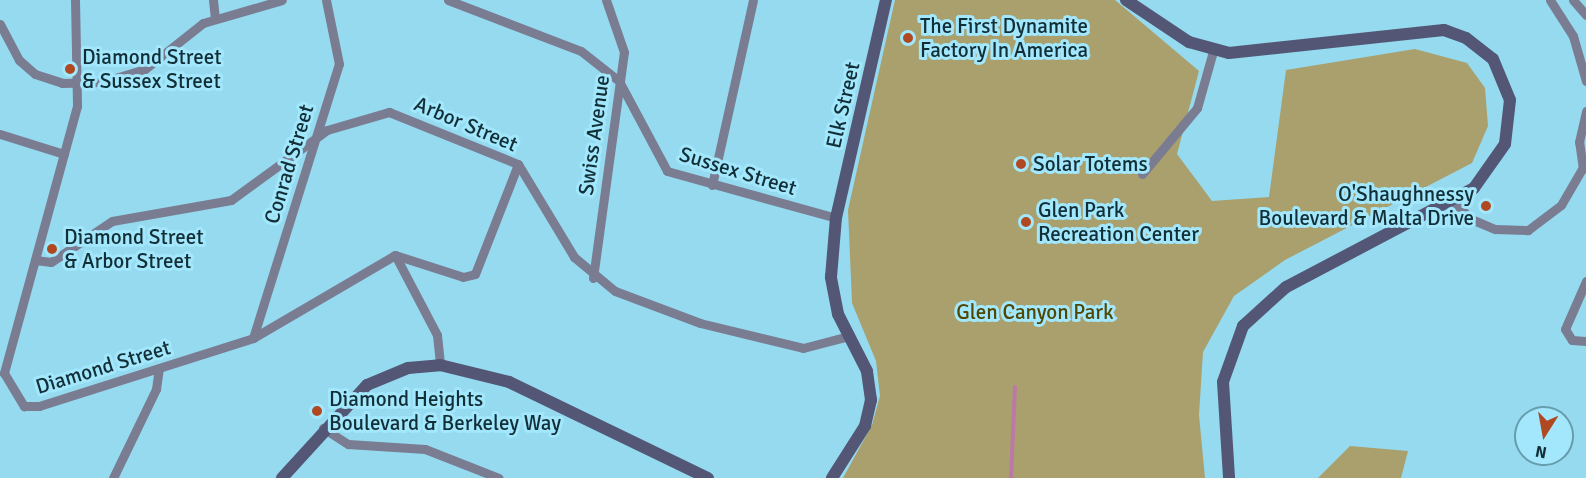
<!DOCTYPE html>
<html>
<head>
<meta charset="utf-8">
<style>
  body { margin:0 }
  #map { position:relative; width:1586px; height:478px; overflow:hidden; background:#95daef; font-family:Signika,sans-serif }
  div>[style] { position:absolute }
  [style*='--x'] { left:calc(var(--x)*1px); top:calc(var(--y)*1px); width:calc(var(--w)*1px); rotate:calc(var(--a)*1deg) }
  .green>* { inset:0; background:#a9a06d }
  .stream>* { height:4px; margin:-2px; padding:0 2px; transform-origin:2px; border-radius:2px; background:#bc78a6 }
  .street>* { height:9px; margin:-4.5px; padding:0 4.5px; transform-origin:4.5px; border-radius:4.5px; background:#7a7c92 }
  .secondary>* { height:12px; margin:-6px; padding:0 6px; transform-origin:6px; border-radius:6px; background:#535675 }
  .dots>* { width:16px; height:16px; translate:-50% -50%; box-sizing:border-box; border:3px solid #a2e7fc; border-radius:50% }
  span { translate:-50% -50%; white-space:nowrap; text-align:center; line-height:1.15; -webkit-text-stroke:6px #a2e7fc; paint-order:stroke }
  .poi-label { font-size:21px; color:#122e36 }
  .left { translate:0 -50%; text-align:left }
  .right { translate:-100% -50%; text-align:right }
  .street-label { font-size:21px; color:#122e36 }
  .park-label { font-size:21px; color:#514704 }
  .north { position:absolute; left:1514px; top:406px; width:60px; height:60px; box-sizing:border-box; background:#a2e7fc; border:2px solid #689dad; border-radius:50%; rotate:191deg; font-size:16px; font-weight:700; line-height:24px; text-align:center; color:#122e36 }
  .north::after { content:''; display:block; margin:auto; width:21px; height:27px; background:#b04922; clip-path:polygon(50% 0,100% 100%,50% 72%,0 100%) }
</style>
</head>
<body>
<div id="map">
  <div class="green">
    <i style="clip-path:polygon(895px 0,1115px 0,1199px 71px,1177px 154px,1212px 201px,1269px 197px,1286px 70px,1415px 49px,1467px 63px,1485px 88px,1488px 126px,1472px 163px,1285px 260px,1234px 296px,1203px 352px,1199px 415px,1205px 478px,843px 478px,872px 425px,880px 396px,876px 361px,852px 303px,848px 210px)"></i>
    <i style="clip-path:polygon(1350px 446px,1408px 451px,1401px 478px,1318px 478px)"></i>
  </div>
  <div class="stream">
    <i style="--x:1011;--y:478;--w:91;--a:-87.5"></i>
  </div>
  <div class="street">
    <i style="--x:75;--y:0;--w:106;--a:88.9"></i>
    <i style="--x:77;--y:106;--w:277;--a:105.3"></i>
    <i style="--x:4;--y:373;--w:39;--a:59"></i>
    <i style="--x:24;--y:406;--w:15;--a:0"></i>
    <i style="--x:39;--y:406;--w:225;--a:-17.6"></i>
    <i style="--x:253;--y:338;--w:164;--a:-30.3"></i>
    <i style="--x:213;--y:0;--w:19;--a:84"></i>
    <i style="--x:448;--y:0;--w:142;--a:21"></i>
    <i style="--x:581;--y:51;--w:48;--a:38.3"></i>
    <i style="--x:619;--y:81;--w:102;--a:61.9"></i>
    <i style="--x:667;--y:171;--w:175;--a:15.5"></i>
    <i style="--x:1550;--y:0;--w:43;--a:57.4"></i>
    <i style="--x:1573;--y:36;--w:47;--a:73.9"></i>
    <i style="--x:1573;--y:0;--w:20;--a:49"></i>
    <i style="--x:0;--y:24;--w:41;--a:62.2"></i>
    <i style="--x:19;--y:60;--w:21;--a:41"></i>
    <i style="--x:35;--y:74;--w:28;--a:18"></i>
    <i style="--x:62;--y:83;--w:40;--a:-1.4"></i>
    <i style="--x:102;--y:82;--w:45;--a:-16.8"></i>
    <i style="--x:145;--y:69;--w:74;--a:-38.4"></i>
    <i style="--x:203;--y:23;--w:82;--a:-16.2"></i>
    <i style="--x:0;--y:134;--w:67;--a:17.4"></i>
    <i style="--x:1583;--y:169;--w:27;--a:-98"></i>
    <i style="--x:1579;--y:142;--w:32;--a:-77"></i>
    <i style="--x:1142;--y:174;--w:86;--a:-50.2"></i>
    <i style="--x:1197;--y:108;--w:59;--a:-74.3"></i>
    <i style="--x:712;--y:185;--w:189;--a:-77.5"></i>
    <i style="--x:1454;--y:202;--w:24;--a:45"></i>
    <i style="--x:1471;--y:219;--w:26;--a:23"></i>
    <i style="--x:1495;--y:229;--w:33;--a:2"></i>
    <i style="--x:1528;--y:230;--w:41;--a:-37.1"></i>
    <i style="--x:1561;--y:205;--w:50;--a:-59.8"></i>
    <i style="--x:395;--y:255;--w:71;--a:17.9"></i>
    <i style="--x:463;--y:277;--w:12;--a:-14"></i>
    <i style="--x:475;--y:274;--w:118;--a:-68.6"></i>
    <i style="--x:395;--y:255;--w:90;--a:62.3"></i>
    <i style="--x:437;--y:335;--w:30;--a:84"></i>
    <i style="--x:35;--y:260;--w:16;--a:7"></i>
    <i style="--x:51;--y:262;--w:73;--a:-33.9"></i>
    <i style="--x:112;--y:221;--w:121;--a:-10"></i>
    <i style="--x:231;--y:200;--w:119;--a:-36.1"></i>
    <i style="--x:327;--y:130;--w:65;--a:-16.2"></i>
    <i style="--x:389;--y:112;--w:139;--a:22"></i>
    <i style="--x:518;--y:164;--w:109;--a:58.9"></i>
    <i style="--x:574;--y:257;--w:53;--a:39.7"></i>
    <i style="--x:615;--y:291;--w:91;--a:20.6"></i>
    <i style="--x:700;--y:323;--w:106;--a:13.6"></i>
    <i style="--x:803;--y:348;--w:48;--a:-14.6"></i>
    <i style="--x:593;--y:278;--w:228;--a:-82.2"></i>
    <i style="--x:624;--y:52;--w:55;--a:-109.1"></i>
    <i style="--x:1586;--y:281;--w:52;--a:113.6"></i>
    <i style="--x:1565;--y:329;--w:13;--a:58"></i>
    <i style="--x:1572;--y:340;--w:14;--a:4"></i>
    <i style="--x:253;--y:338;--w:287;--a:-72.6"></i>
    <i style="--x:339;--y:64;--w:65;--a:-101.5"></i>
    <i style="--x:323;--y:428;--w:30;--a:33"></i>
    <i style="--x:348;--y:444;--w:77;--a:3.7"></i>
    <i style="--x:425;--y:449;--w:79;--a:21.4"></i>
    <i style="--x:113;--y:478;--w:99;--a:-64.2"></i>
    <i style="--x:156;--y:389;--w:21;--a:-82"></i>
  </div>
  <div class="secondary">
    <i style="--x:1126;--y:0;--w:76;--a:33.7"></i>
    <i style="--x:1189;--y:42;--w:41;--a:15.4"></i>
    <i style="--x:1229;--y:53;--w:216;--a:-6.1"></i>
    <i style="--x:1444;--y:30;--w:23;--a:20"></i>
    <i style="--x:1466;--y:38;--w:34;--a:38"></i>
    <i style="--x:1493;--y:59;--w:44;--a:67.5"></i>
    <i style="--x:1510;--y:100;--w:44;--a:96.5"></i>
    <i style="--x:1505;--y:144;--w:54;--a:125.2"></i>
    <i style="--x:1474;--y:188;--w:212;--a:152.2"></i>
    <i style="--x:1286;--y:287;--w:58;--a:137.8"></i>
    <i style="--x:1243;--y:326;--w:59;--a:109.7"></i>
    <i style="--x:1223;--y:382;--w:96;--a:86.4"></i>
    <i style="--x:282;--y:478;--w:126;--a:-47.6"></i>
    <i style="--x:367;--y:385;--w:44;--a:-22.5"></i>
    <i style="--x:408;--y:368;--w:32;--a:-5"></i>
    <i style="--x:440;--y:365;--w:71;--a:13.8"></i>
    <i style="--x:509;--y:382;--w:221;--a:25.8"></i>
    <i style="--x:832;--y:478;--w:62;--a:-57.6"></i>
    <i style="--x:865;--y:426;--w:27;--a:-77"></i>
    <i style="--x:871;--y:400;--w:29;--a:-98"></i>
    <i style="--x:867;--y:371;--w:64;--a:-117"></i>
    <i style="--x:838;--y:314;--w:38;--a:-101"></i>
    <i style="--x:831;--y:277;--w:59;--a:-85.2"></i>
    <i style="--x:836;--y:218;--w:224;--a:-77.1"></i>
  </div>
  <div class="dots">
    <i style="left:908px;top:38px;background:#b04922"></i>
    <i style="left:70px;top:69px;background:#b04922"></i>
    <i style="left:1021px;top:164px;background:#b04922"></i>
    <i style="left:1486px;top:206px;background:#b04922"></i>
    <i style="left:1026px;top:222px;background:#b04922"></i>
    <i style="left:52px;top:249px;background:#b04922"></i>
    <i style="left:317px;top:411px;background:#b04922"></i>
  </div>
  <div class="poi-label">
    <span class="left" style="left:920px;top:38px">The First Dynamite<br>Factory In America</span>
    <span class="left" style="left:82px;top:69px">Diamond Street<br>&amp; Sussex Street</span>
    <span class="left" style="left:1033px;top:164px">Solar Totems</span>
    <span class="right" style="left:1474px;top:206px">O'Shaughnessy<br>Boulevard &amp; Malta Drive</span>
    <span class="left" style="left:1038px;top:222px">Glen Park<br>Recreation Center</span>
    <span class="left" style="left:64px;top:249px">Diamond Street<br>&amp; Arbor Street</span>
    <span class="left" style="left:329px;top:411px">Diamond Heights<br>Boulevard &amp; Berkeley Way</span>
  </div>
  <div class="street-label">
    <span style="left:843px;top:105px;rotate:-77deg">Elk Street</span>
    <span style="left:466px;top:124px;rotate:23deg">Arbor Street</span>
    <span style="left:594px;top:135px;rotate:-82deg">Swiss Avenue</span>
    <span style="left:289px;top:164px;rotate:-73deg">Conrad Street</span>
    <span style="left:738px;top:171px;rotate:17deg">Sussex Street</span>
    <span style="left:103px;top:367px;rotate:-17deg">Diamond Street</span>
  </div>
  <div class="park-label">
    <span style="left:1035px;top:312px">Glen Canyon Park</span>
  </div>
  <div class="north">N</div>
</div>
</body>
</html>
